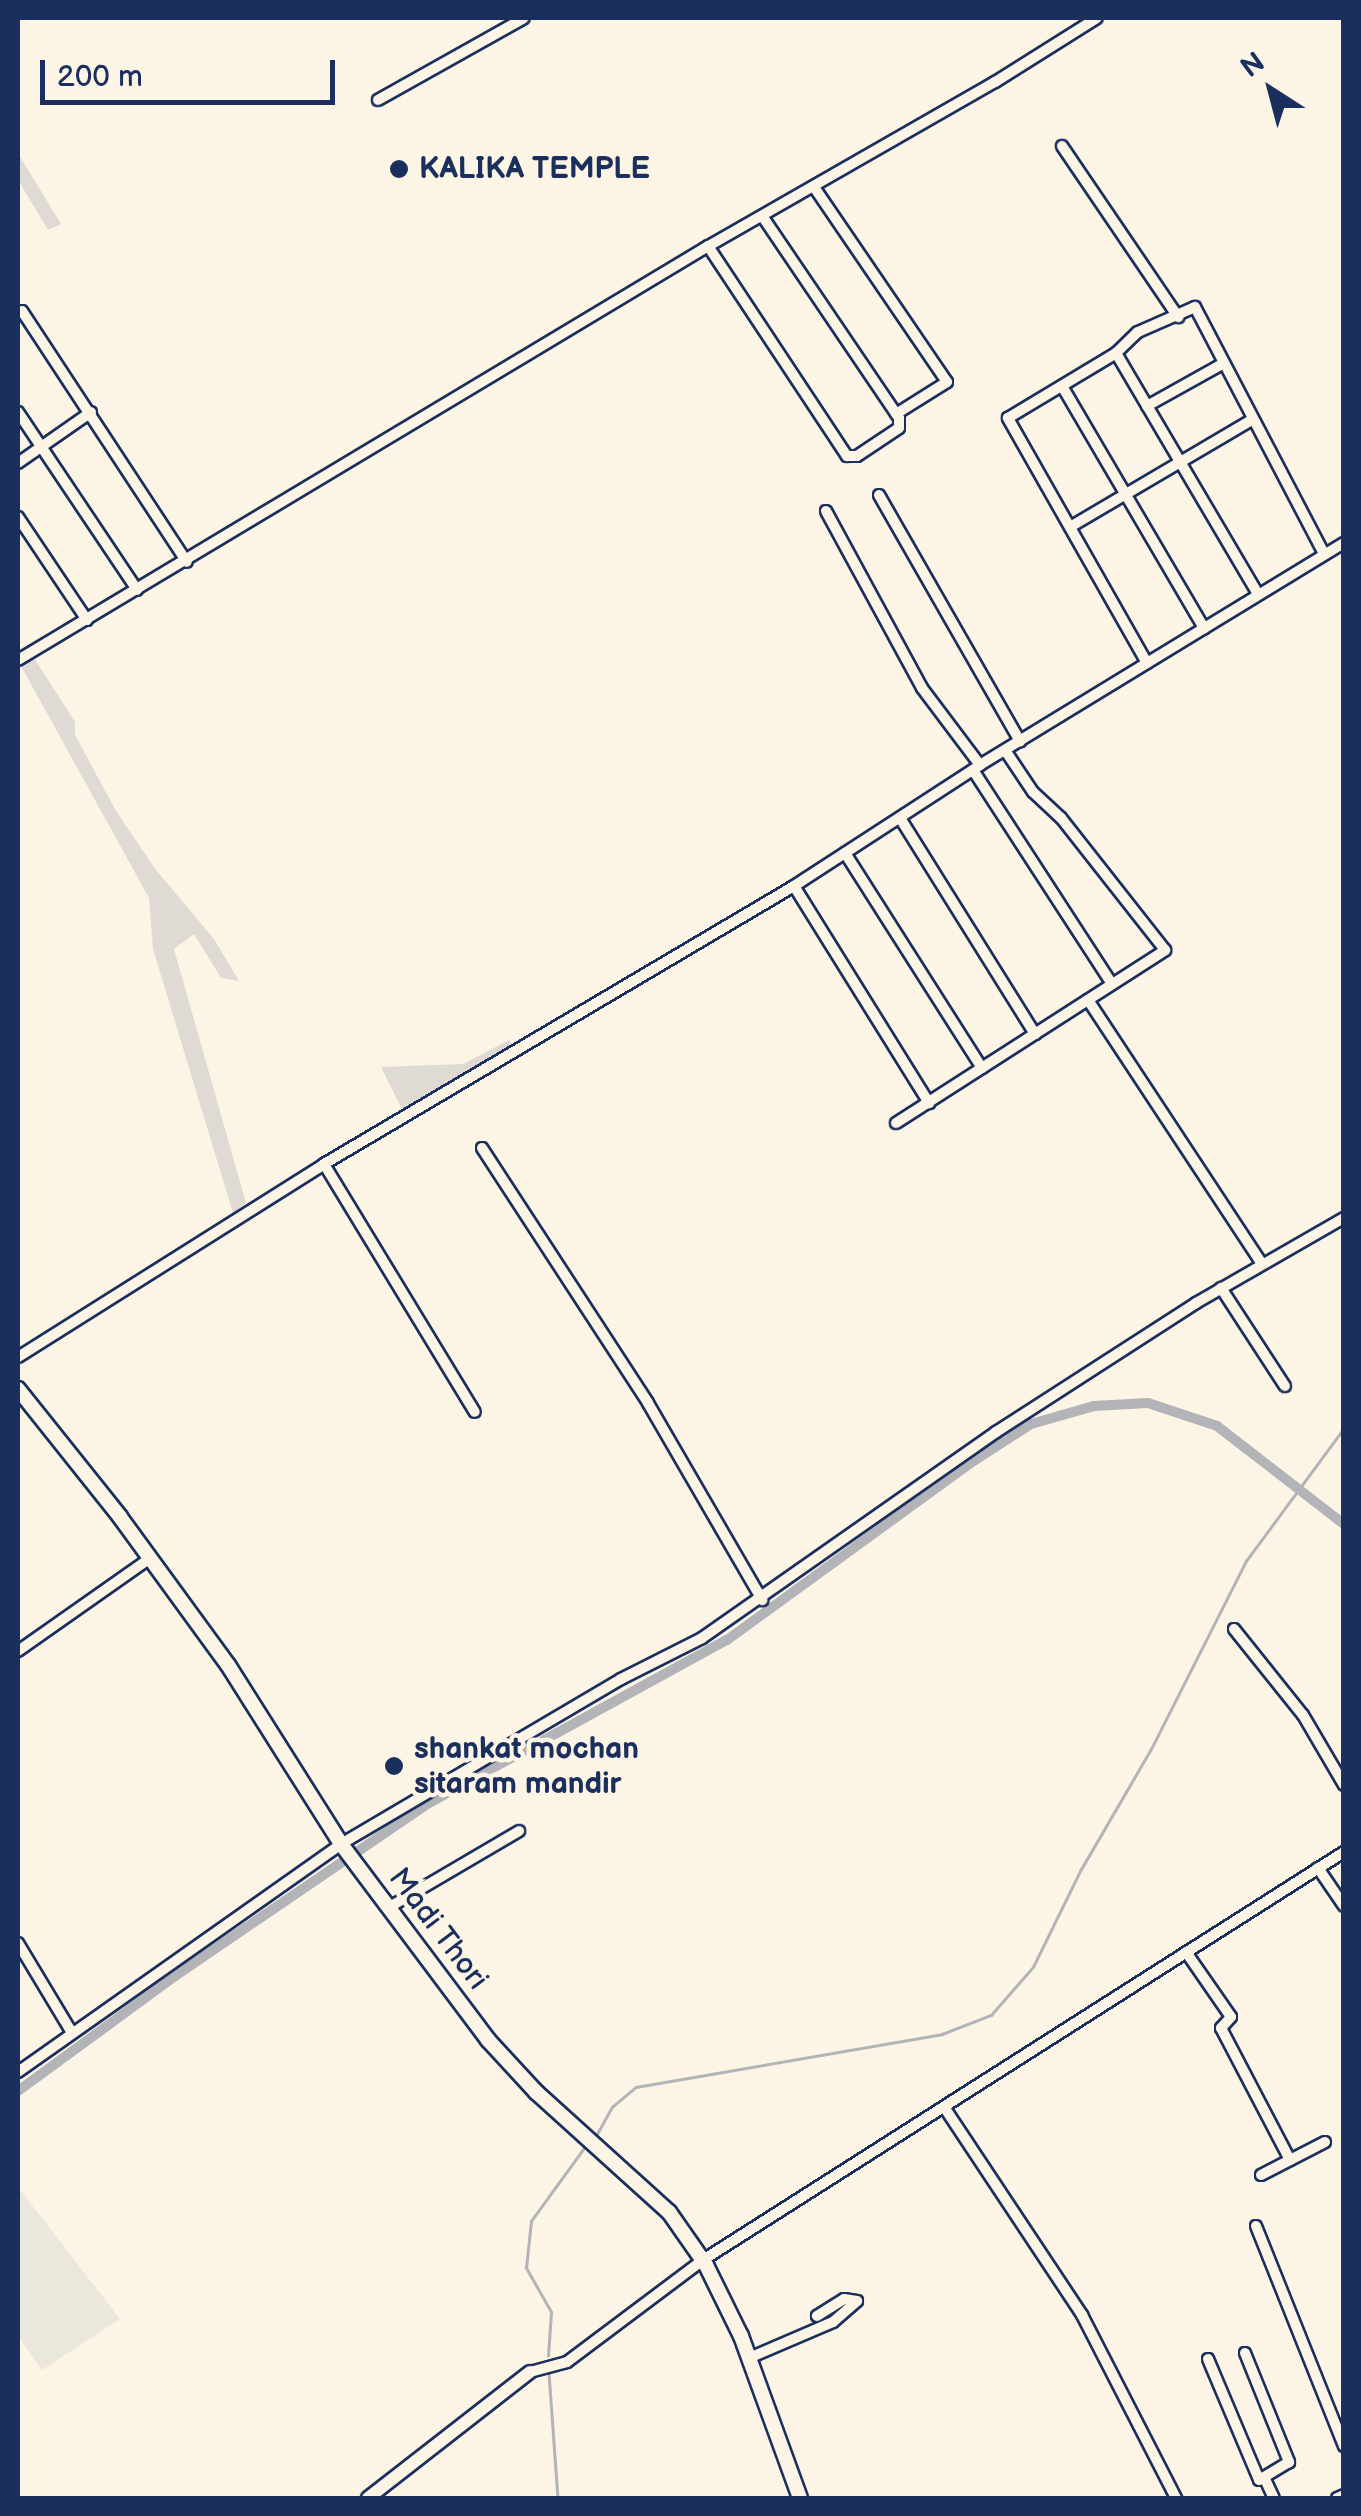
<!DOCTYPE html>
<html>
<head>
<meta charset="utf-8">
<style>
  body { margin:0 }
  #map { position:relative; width:1361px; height:2516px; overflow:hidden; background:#fcf5e5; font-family:"Balsamiq Sans",sans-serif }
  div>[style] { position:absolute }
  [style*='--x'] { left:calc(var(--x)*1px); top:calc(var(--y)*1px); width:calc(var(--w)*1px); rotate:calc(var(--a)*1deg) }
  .built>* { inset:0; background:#ece7dc }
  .green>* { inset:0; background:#dfdbd4 }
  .stream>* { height:2.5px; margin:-1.25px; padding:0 1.25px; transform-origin:1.25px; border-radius:1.25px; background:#b2b4b8 }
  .canal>* { height:10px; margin:-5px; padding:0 5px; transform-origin:5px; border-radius:5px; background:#b2b4b8 }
  .roads { filter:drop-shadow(2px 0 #1b2f5e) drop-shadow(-2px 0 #1b2f5e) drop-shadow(0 2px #1b2f5e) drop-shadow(0 -2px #1b2f5e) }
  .minor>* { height:10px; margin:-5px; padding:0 5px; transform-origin:5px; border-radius:5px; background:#fcf5e5 }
  .tertiary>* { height:12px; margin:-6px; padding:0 6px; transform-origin:6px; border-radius:6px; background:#fcf5e5 }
  .secondary>* { height:14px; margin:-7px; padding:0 7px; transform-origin:7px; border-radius:7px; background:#fcf5e5 }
  .dots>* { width:28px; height:28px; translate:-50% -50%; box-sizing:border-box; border:5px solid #fcf5e5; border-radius:50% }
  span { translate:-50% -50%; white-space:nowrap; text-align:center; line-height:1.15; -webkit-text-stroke:9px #fcf5e5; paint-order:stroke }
  .poi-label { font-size:30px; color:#1b2f5e; font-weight:700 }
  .left { translate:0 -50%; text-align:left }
  .street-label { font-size:30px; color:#1b2f5e }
  .frame { position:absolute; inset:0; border:20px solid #1b2f5e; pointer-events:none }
  .north { position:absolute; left:1221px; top:40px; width:100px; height:100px; -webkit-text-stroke:8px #fcf5e5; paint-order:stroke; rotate:324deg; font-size:28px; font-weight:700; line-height:40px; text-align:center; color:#1b2f5e }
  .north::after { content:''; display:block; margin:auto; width:35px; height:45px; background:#1b2f5e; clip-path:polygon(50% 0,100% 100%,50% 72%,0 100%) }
  .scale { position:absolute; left:40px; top:60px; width:295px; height:45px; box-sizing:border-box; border:5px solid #1b2f5e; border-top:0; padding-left:12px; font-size:30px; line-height:35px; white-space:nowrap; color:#1b2f5e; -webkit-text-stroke:8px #fcf5e5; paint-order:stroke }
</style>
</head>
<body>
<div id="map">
  <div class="built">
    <i style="clip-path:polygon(18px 2187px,120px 2319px,42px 2370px,18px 2336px)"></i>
  </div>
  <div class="green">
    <i style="clip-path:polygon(18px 153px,19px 155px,61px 224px,48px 230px,18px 180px)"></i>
    <i style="clip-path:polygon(34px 658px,75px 722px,75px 735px,116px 811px,156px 870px,214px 939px,239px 981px,221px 978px,194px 934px,174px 949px,246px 1203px,233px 1213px,153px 949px,149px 898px,21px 666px)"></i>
    <i style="clip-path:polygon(509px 1040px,514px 1046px,403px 1111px,381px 1067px,463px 1064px)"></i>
  </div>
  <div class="stream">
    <i style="--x:597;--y:2134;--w:31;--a:-61"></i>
    <i style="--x:612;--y:2107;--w:31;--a:-40"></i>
    <i style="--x:636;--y:2087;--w:311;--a:-9.8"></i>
    <i style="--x:942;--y:2034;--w:53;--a:-21.2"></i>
    <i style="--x:991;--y:2015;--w:64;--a:-48.8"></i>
    <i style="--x:1033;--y:1967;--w:107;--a:-63.9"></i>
    <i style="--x:1080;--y:1871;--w:141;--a:-59.8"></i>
    <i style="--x:1151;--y:1749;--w:211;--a:-63.2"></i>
    <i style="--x:1246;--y:1561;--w:165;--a:-53.6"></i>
    <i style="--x:548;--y:2356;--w:44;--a:-86.1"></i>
    <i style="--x:551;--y:2312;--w:51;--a:-119.6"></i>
    <i style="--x:526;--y:2268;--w:47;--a:-83.9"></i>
    <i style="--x:531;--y:2221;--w:90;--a:-54"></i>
    <i style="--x:549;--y:2373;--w:125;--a:85.9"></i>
  </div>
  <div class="canal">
    <i style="--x:18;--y:2091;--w:195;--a:-36.2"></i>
    <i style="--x:175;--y:1976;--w:307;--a:-34.3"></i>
    <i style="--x:429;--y:1803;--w:340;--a:-28.7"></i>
    <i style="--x:727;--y:1640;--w:299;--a:-36"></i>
    <i style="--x:969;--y:1464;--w:74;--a:-32.8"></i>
    <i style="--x:1031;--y:1424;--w:66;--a:-15.9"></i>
    <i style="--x:1094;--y:1406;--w:54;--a:-3.2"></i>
    <i style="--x:1148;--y:1403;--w:73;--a:18.4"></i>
    <i style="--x:1217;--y:1426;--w:160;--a:37.7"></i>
  </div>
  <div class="roads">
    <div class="minor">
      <i style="--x:378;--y:100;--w:167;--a:-29.3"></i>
      <i style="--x:1062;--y:146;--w:207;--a:55.8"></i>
      <i style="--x:814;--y:187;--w:236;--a:55.7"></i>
      <i style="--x:947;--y:382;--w:60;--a:147.9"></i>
      <i style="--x:708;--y:246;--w:252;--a:56.5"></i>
      <i style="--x:847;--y:456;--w:10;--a:0"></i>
      <i style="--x:857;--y:456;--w:50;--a:-33.7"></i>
      <i style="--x:899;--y:428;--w:10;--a:-90"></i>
      <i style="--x:899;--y:418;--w:244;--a:-124.1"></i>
      <i style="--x:22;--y:311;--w:300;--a:56.7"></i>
      <i style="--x:1116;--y:353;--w:280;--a:59.5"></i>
      <i style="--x:1062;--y:386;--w:281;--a:59.6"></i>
      <i style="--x:1147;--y:406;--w:88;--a:-29.2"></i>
      <i style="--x:18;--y:412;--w:214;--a:56.2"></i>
      <i style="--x:18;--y:463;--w:89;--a:-34.9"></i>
      <i style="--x:879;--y:495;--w:284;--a:60.2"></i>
      <i style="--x:826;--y:511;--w:201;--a:61.5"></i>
      <i style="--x:922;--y:688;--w:96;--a:53"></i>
      <i style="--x:18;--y:517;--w:124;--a:56.2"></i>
      <i style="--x:1070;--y:527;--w:212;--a:-30.5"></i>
      <i style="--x:18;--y:660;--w:801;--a:-30.95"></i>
      <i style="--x:705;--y:248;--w:334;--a:-29.8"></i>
      <i style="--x:995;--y:82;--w:120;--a:-32.1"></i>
      <i style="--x:1147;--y:663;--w:282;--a:-119.6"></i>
      <i style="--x:1008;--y:418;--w:126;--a:-31"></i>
      <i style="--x:1116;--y:353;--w:30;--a:-44"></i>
      <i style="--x:1138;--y:332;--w:62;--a:-23.7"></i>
      <i style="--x:1195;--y:307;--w:279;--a:62.4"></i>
      <i style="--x:973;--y:770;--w:255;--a:57"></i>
      <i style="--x:900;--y:818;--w:255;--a:58"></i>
      <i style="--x:845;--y:853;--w:255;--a:57.5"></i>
      <i style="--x:794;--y:886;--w:256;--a:58.1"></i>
      <i style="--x:1088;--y:1000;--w:316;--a:56.6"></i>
      <i style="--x:896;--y:1123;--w:320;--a:-32.7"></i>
      <i style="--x:1165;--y:950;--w:168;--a:-128.2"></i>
      <i style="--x:1061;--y:818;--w:38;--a:-137"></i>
      <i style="--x:1033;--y:792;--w:50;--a:-123.7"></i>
      <i style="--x:482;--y:1148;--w:304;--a:56.9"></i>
      <i style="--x:648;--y:1403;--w:228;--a:59.9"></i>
      <i style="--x:324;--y:1164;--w:290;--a:58.7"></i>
      <i style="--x:1221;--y:1288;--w:117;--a:56.9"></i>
      <i style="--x:18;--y:1357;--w:362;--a:-32.2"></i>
      <i style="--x:324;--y:1164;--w:546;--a:-30.6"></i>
      <i style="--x:794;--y:886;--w:222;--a:-33"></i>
      <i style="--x:980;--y:765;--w:426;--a:-31.4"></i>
      <i style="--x:1234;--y:1629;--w:110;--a:51.3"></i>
      <i style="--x:1303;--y:1715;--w:81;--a:59.6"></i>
      <i style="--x:18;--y:1651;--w:160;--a:-35.1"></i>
      <i style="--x:1318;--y:1868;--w:46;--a:55.6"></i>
      <i style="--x:388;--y:1908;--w:152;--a:-30.4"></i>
      <i style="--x:18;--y:1943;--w:105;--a:59"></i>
      <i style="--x:1186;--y:1952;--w:79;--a:55.3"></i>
      <i style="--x:1231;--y:2017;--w:15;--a:132"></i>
      <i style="--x:1221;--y:2028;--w:149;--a:62.4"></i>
      <i style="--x:18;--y:2072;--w:395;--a:-35.2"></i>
      <i style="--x:341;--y:1844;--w:325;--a:-30.5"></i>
      <i style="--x:621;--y:1679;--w:91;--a:-26.8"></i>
      <i style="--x:702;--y:1638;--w:359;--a:-35"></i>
      <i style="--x:996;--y:1432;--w:238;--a:-32.8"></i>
      <i style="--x:1196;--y:1303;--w:171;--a:-29.9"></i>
      <i style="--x:944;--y:2107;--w:250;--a:56.4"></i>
      <i style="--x:1082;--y:2315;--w:206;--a:62.8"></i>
      <i style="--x:1261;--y:2175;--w:72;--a:-27.3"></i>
      <i style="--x:1256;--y:2226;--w:237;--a:68.2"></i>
      <i style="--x:1245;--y:2353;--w:118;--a:68"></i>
      <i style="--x:1289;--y:2462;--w:29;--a:149"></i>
      <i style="--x:1264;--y:2477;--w:23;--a:65"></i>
      <i style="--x:749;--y:2358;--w:91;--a:-23.2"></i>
      <i style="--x:833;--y:2322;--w:32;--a:-41"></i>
      <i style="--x:857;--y:2301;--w:13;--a:-171"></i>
      <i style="--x:844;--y:2299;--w:32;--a:148"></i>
      <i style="--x:1208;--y:2359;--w:131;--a:67.1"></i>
      <i style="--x:1259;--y:2480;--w:4;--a:-27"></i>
      <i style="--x:530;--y:2372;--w:38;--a:-15"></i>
      <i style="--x:567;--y:2362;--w:170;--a:-36.9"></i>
      <i style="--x:703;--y:2260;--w:760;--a:-32.48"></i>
      <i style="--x:1337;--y:2498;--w:8;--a:-23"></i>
    </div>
    <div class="tertiary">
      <i style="--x:368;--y:2498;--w:205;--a:-37.9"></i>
    </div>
    <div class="secondary">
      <i style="--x:18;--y:1389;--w:164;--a:51.4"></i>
      <i style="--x:120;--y:1517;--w:183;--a:53.9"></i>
      <i style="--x:228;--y:1665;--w:212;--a:57.7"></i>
      <i style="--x:341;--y:1844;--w:245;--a:53.1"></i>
      <i style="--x:488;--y:2040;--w:71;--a:47.3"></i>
      <i style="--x:536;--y:2092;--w:179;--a:42.1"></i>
      <i style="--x:669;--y:2212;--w:65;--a:55.1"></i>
      <i style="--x:706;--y:2265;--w:79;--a:63.8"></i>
      <i style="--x:741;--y:2336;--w:172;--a:70"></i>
    </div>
  </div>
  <div class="dots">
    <i style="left:399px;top:169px;background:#1b2f5e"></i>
    <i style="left:394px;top:1766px;background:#1b2f5e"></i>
  </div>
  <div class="poi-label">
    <span class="left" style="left:419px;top:169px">KALIKA TEMPLE</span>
    <span class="left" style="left:414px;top:1766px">shankat mochan<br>sitaram mandir</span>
  </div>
  <div class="street-label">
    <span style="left:438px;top:1929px;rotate:53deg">Madi Thori</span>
  </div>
  <div class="frame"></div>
  <div class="north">N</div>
  <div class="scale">200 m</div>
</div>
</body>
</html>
